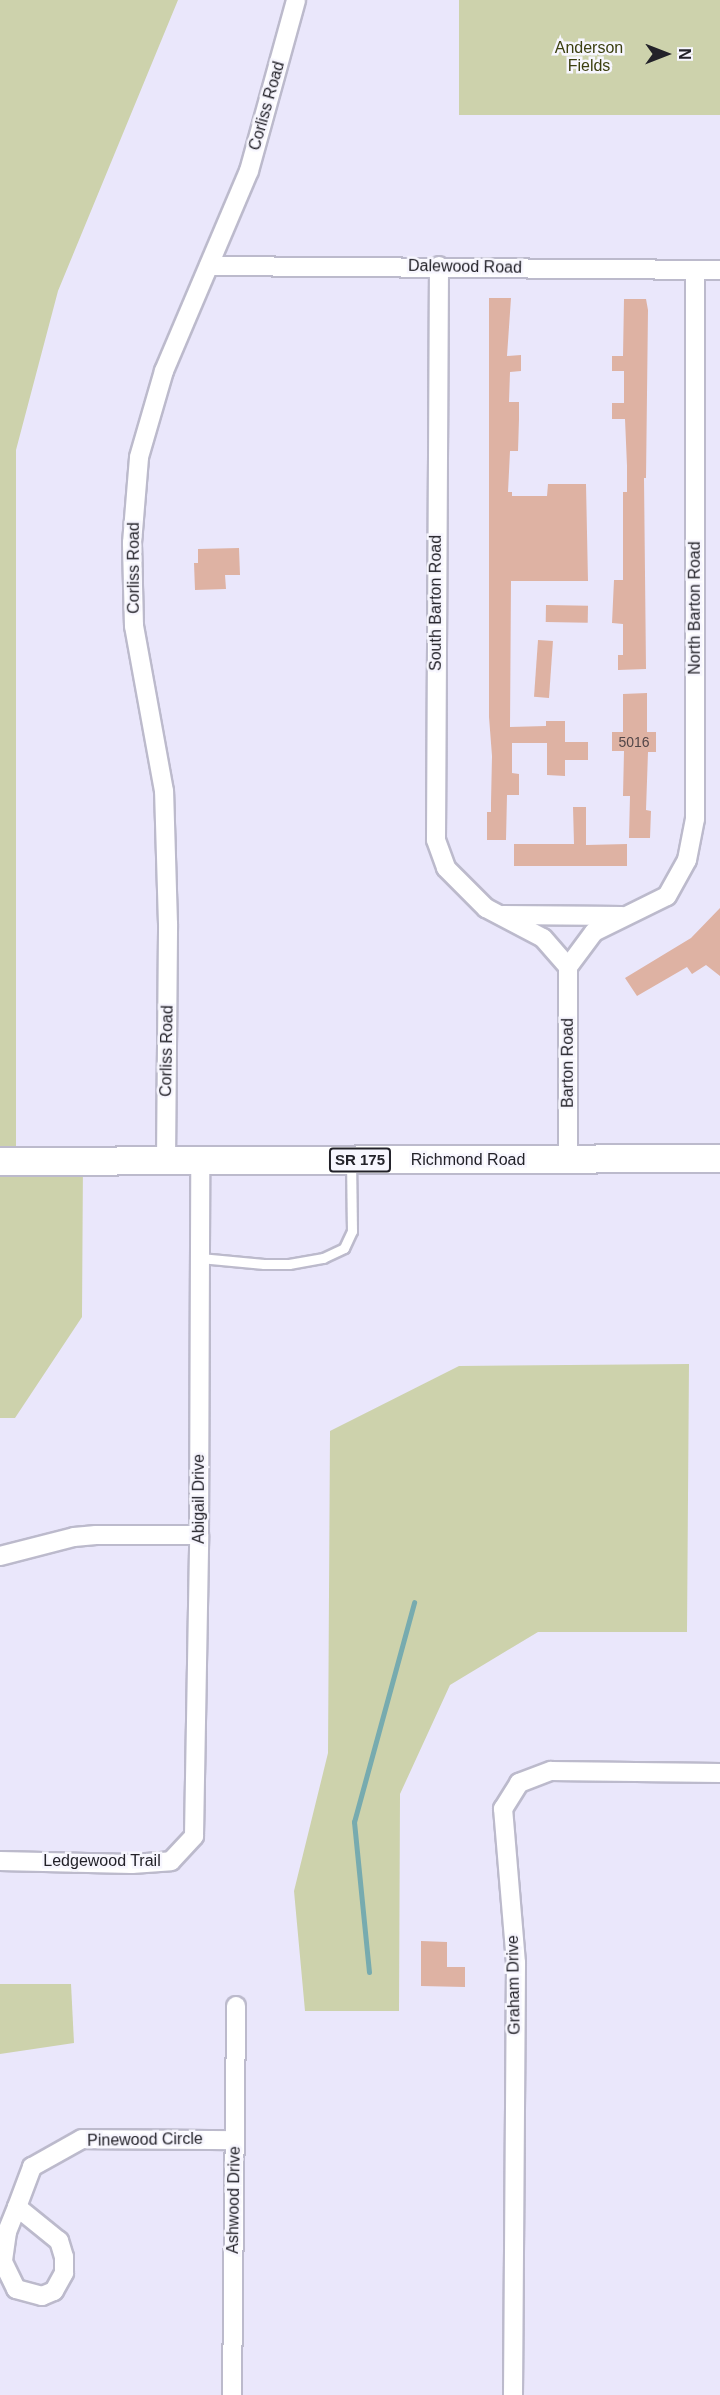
<!DOCTYPE html>
<html>
<head>
<meta charset="utf-8">
<style>
  body { margin:0 }
  #map { position:relative; width:720px; height:2395px; overflow:hidden; background:#eae7fb; font-family:Arial,sans-serif }
  div>[style] { position:absolute }
  [style*='--x'] { left:calc(var(--x)*1px); top:calc(var(--y)*1px); width:calc(var(--w)*1px); rotate:calc(var(--a)*1deg) }
  .green>* { inset:0; background:#cdd2ac; transform-origin:0 0 }
  .stream>* { height:5px; margin:-2.5px; padding:0 2.5px; transform-origin:2.5px; border-radius:2.5px; background:#77abaf }
  .building>* { inset:0; background:#deb2a3; transform-origin:0 0 }
  .roads { filter:drop-shadow(2px 0 #bcbacc) drop-shadow(-2px 0 #bcbacc) drop-shadow(0 2px #bcbacc) drop-shadow(0 -2px #bcbacc) }
  .service>* { height:9px; margin:-4.5px; padding:0 4.5px; transform-origin:4.5px; border-radius:4.5px; background:#fff }
  .minor>* { height:18px; margin:-9px; padding:0 9px; transform-origin:9px; border-radius:9px; background:#fff }
  .primary>* { height:27px; margin:-13.5px; padding:0 13.5px; transform-origin:13.5px; border-radius:13.5px; background:#fff }
  span { translate:-50% -50%; white-space:nowrap; text-align:center; line-height:1.15; -webkit-text-stroke:5px #f7f6fe; paint-order:stroke }
  .number-label { font-size:14px; color:#524648 }
  .number-label span { -webkit-text-stroke-width:0 }
  .shield-label span { padding:2px 4px; background:#f7f6fe; border:2px solid; border-radius:4px; -webkit-text-stroke-width:0 }
  .shield-label { font-size:15px; color:#232229; font-weight:700 }
  .park-label { font-size:16px; color:#3b3f0f }
  .street-label { font-size:16px; color:#232229 }
  .north { position:absolute; left:636px; top:24px; width:60px; height:60px; -webkit-text-stroke:4px #f7f6fe; paint-order:stroke; rotate:90deg; font-size:16px; font-weight:700; line-height:24px; text-align:center; color:#232229 }
  .north::after { content:''; display:block; margin:auto; width:21px; height:27px; background:#232229; clip-path:polygon(50% 0,100% 100%,50% 72%,0 100%) }
</style>
</head>
<body>
<div id="map">
  <div class="green">
    <i style="clip-path:polygon(0 0,178px 0,58px 291px,16px 450px,16px 1161px,83px 1161px,82px 1317px,15px 1418px,0 1418px)"></i>
    <i style="left:459px;top:0;width:261px;height:115px"></i>
    <i style="clip-path:polygon(689px 1364px,687px 1632px,538px 1632px,450px 1685px,400px 1794px,399px 2011px,305px 2011px,294px 1891px,328px 1753px,330px 1431px,459px 1366px)"></i>
    <i style="clip-path:polygon(0 1984px,71px 1984px,74px 2043px,0 2054px)"></i>
  </div>
  <div class="stream">
    <i style="--x:369;--y:1972;--w:151;--a:-95.7"></i>
    <i style="--x:354;--y:1822;--w:228;--a:-74.7"></i>
  </div>
  <div class="building">
    <i style="clip-path:polygon(489px 298px,511px 298px,507px 356px,521px 355px,521px 371px,510px 372px,509px 402px,519px 402px,519px 419px,518px 451px,510px 451px,508px 492px,512px 492px,512px 496px,547px 496px,548px 484px,586px 484px,588px 581px,511px 581px,510px 727px,546px 726px,546px 721px,565px 721px,565px 742px,588px 742px,588px 760px,565px 760px,565px 776px,547px 775px,547px 743px,512px 743px,512px 773px,519px 774px,519px 795px,507px 795px,506px 840px,487px 840px,487px 812px,491px 812px,491px 803px,492px 756px,489px 717px)"></i>
    <i style="clip-path:polygon(624px 299px,646px 299px,648px 310px,646px 478px,644px 478px,646px 669px,618px 670px,618px 655px,623px 655px,623px 624px,612px 623px,614px 580px,623px 580px,623px 492px,627px 492px,627px 466px,625px 419px,612px 419px,612px 403px,624px 403px,624px 371px,612px 371px,612px 356px,623px 356px)"></i>
    <i style="clip-path:polygon(239px 548px,240px 575px,225px 575px,226px 589px,195px 590px,194px 563px,198px 563px,198px 549px)"></i>
    <i style="left:546px;top:605px;width:42px;height:17px;rotate:1deg"></i>
    <i style="left:538px;top:640px;width:15px;height:57px;rotate:4deg"></i>
    <i style="clip-path:polygon(647px 693px,647px 732px,656px 732px,656px 752px,648px 752px,646px 810px,651px 811px,650px 838px,629px 838px,630px 796px,623px 796px,624px 751px,612px 751px,612px 732px,623px 732px,623px 694px)"></i>
    <i style="clip-path:polygon(573px 807px,586px 807px,586px 845px,627px 844px,627px 866px,514px 866px,514px 844px,574px 844px)"></i>
    <i style="clip-path:polygon(720px 908px,720px 976px,706px 965px,692px 974px,687px 967px,637px 996px,625px 978px,691px 938px)"></i>
    <i style="clip-path:polygon(421px 1941px,447px 1942px,447px 1967px,465px 1967px,465px 1987px,421px 1986px)"></i>
  </div>
  <div class="roads">
    <div class="service">
      <i style="--x:200;--y:1258;--w:64;--a:5.4"></i>
      <i style="--x:264;--y:1264;--w:25;--a:0"></i>
      <i style="--x:289;--y:1264;--w:35;--a:-10"></i>
      <i style="--x:323;--y:1258;--w:23;--a:-25"></i>
      <i style="--x:344;--y:1248;--w:19;--a:-65"></i>
      <i style="--x:352;--y:1231;--w:69;--a:-90.8"></i>
    </div>
    <div class="minor">
      <i style="--x:209;--y:266;--w:511;--a:0.45"></i>
      <i style="--x:439;--y:266;--w:574;--a:90.3"></i>
      <i style="--x:436;--y:840;--w:30;--a:70"></i>
      <i style="--x:446;--y:868;--w:57;--a:45"></i>
      <i style="--x:486;--y:908;--w:64;--a:27.8"></i>
      <i style="--x:543;--y:938;--w:38;--a:49"></i>
      <i style="--x:503;--y:915;--w:119;--a:0.5"></i>
      <i style="--x:568;--y:967;--w:44;--a:-53.4"></i>
      <i style="--x:594;--y:932;--w:81;--a:-26.3"></i>
      <i style="--x:667;--y:896;--w:41;--a:-60.9"></i>
      <i style="--x:687;--y:860;--w:42;--a:-79"></i>
      <i style="--x:695;--y:819;--w:549;--a:-90"></i>
      <i style="--x:568;--y:967;--w:192;--a:90"></i>
      <i style="--x:166;--y:1161;--w:237;--a:-89.5"></i>
      <i style="--x:168;--y:924;--w:133;--a:-91.7"></i>
      <i style="--x:164;--y:791;--w:168;--a:-100.3"></i>
      <i style="--x:134;--y:626;--w:83;--a:-91.4"></i>
      <i style="--x:132;--y:543;--w:86;--a:-85.3"></i>
      <i style="--x:139;--y:457;--w:90;--a:-73.8"></i>
      <i style="--x:164;--y:371;--w:217;--a:-67"></i>
      <i style="--x:249;--y:171;--w:177;--a:-74.6"></i>
      <i style="--x:0;--y:1556;--w:76;--a:-14.4"></i>
      <i style="--x:74;--y:1537;--w:22;--a:-5"></i>
      <i style="--x:96;--y:1535;--w:103;--a:0"></i>
      <i style="--x:0;--y:1861;--w:132;--a:1.3"></i>
      <i style="--x:132;--y:1864;--w:39;--a:-4"></i>
      <i style="--x:171;--y:1861;--w:34;--a:-47"></i>
      <i style="--x:194;--y:1836;--w:301;--a:-89"></i>
      <i style="--x:199;--y:1535;--w:374;--a:-89.8"></i>
      <i style="--x:17;--y:2207;--w:27;--a:112"></i>
      <i style="--x:7;--y:2232;--w:30;--a:98"></i>
      <i style="--x:3;--y:2262;--w:30;--a:64"></i>
      <i style="--x:16;--y:2289;--w:27;--a:15"></i>
      <i style="--x:42;--y:2296;--w:13;--a:-23"></i>
      <i style="--x:54;--y:2291;--w:21;--a:-61"></i>
      <i style="--x:64;--y:2273;--w:16;--a:-90"></i>
      <i style="--x:64;--y:2257;--w:17;--a:-107"></i>
      <i style="--x:59;--y:2241;--w:54;--a:-141"></i>
      <i style="--x:17;--y:2207;--w:43;--a:-69.4"></i>
      <i style="--x:32;--y:2167;--w:57;--a:-29.2"></i>
      <i style="--x:82;--y:2139;--w:153;--a:0.4"></i>
      <i style="--x:232;--y:2395;--w:389;--a:-89.4"></i>
      <i style="--x:513;--y:2395;--w:432;--a:-89.6"></i>
      <i style="--x:516;--y:1963;--w:155;--a:-94.8"></i>
      <i style="--x:503;--y:1809;--w:31;--a:-58"></i>
      <i style="--x:519;--y:1783;--w:34;--a:-21"></i>
      <i style="--x:551;--y:1771;--w:169;--a:0.7"></i>
    </div>
    <div class="primary">
      <i style="--x:0;--y:1161;--w:720;--a:-0.24"></i>
    </div>
  </div>
  <div class="number-label">
    <span style="left:634px;top:742px">5016</span>
  </div>
  <div class="shield-label">
    <span style="left:360px;top:1160px">SR 175</span>
  </div>
  <div class="park-label">
    <span style="left:589px;top:57px">Anderson<br>Fields</span>
  </div>
  <div class="street-label">
    <span style="left:267px;top:106px;rotate:-74deg">Corliss Road</span>
    <span style="left:465px;top:267px;rotate:1deg">Dalewood Road</span>
    <span style="left:134px;top:568px;rotate:-90deg">Corliss Road</span>
    <span style="left:436px;top:603px;rotate:-90deg">South Barton Road</span>
    <span style="left:695px;top:608px;rotate:-90deg">North Barton Road</span>
    <span style="left:167px;top:1051px;rotate:-89deg">Corliss Road</span>
    <span style="left:568px;top:1063px;rotate:-90deg">Barton Road</span>
    <span style="left:468px;top:1160px">Richmond Road</span>
    <span style="left:199px;top:1499px;rotate:-90deg">Abigail Drive</span>
    <span style="left:102px;top:1861px">Ledgewood Trail</span>
    <span style="left:514px;top:1985px;rotate:-91deg">Graham Drive</span>
    <span style="left:145px;top:2140px;rotate:-1deg">Pinewood Circle</span>
    <span style="left:234px;top:2200px;rotate:-89deg">Ashwood Drive</span>
  </div>
  <div class="north">N</div>
</div>
</body>
</html>
